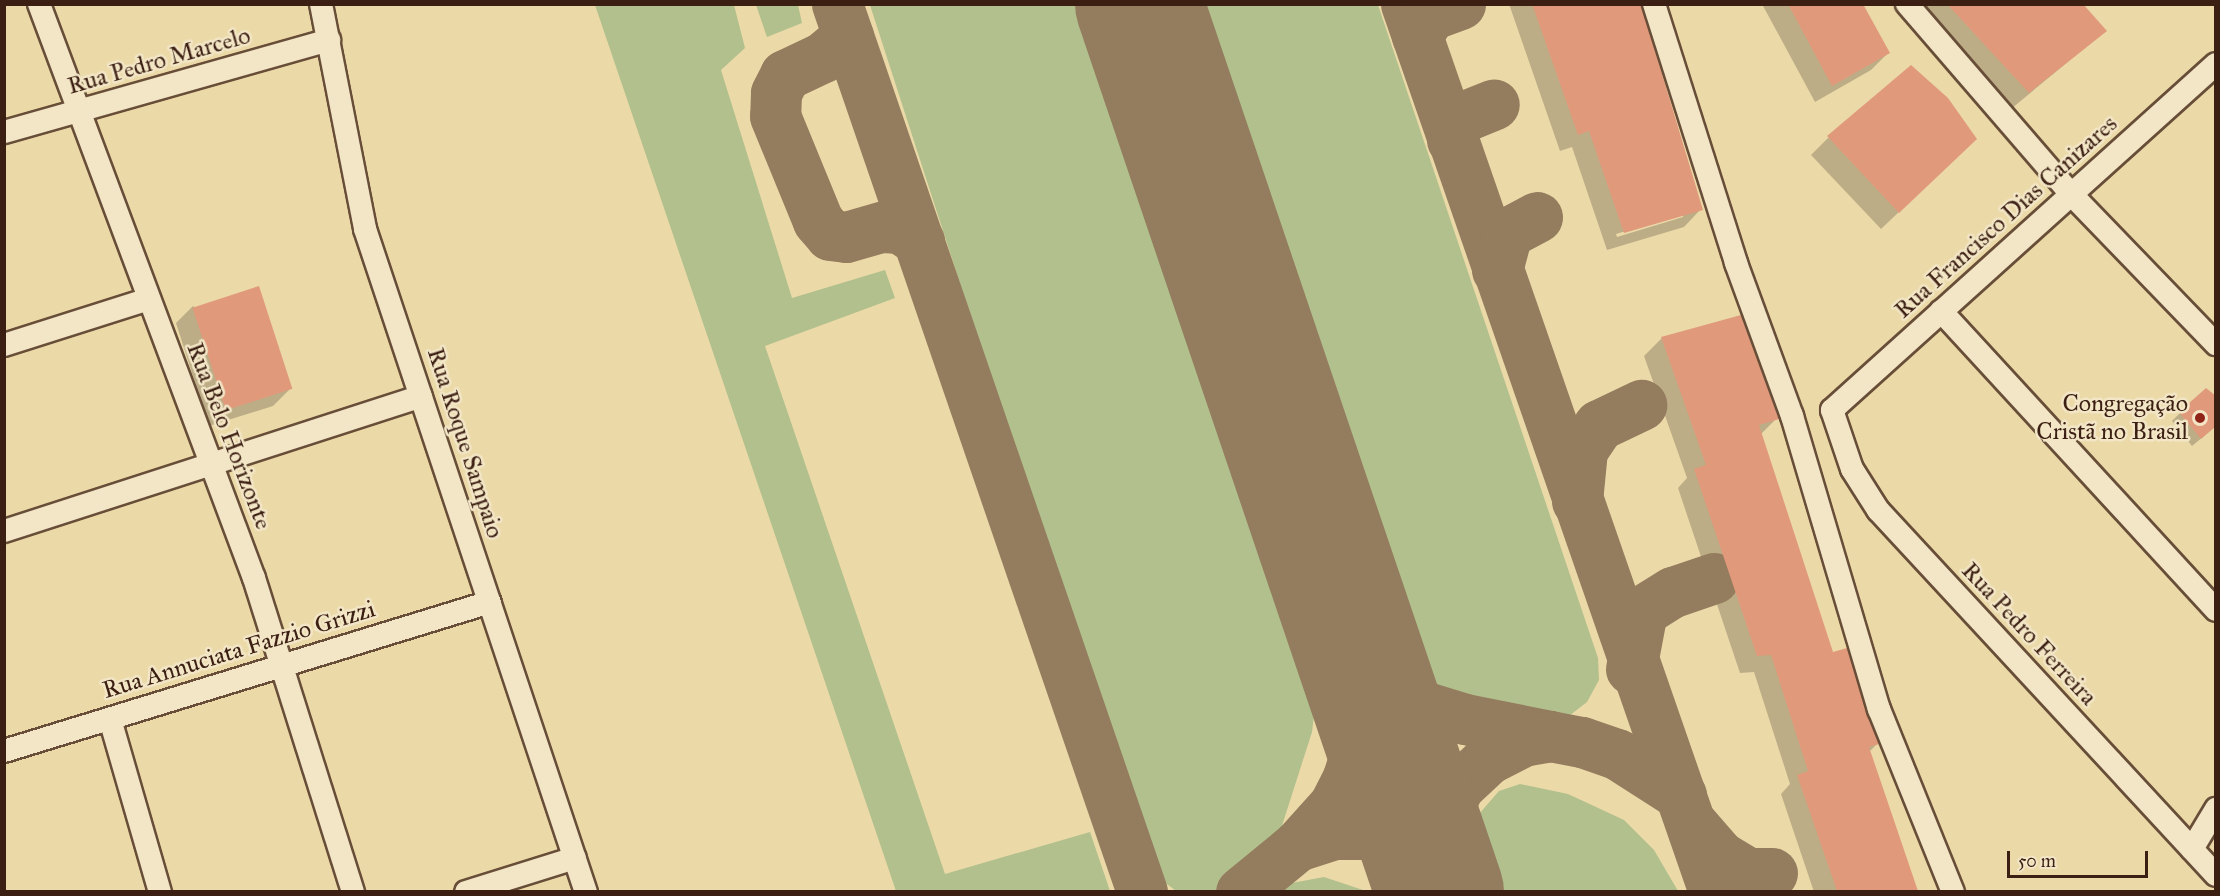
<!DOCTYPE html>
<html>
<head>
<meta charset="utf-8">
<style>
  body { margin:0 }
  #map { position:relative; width:2220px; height:896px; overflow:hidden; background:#ebd9a8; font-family:"IM FELL Great Primer",serif }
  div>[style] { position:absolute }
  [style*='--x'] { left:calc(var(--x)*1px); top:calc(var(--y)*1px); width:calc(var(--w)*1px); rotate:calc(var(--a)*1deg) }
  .green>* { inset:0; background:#b1c08c }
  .shadow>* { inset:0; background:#0003 }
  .taxiway>* { height:51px; margin:-25.5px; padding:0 25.5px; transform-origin:25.5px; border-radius:25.5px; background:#947c5e }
  .runway>* { height:128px; margin:-64px; padding:0 64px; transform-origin:64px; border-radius:64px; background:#947c5e }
  .building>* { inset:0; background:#e09a7b; transform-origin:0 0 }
  .roads { filter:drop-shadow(2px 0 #684e38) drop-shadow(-2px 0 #684e38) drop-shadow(0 2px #684e38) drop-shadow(0 -2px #684e38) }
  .minor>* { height:22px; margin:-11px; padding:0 11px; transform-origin:11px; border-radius:11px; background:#f2e6c6 }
  .dots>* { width:16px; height:16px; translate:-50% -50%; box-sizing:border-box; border:3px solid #f2e6c6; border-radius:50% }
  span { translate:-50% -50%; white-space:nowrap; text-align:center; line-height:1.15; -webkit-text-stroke:5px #f2e6c6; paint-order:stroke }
  .street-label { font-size:24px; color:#3c1f13 }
  .poi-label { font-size:24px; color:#3c1f13 }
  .right { translate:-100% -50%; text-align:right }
  .frame { position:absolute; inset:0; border:6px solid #3c1f13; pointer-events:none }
  .scale { position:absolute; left:2007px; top:851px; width:141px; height:27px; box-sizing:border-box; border:3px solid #3c1f13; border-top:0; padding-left:8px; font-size:18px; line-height:21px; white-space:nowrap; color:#3c1f13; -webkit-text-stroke:4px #f2e6c6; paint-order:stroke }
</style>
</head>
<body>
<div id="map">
  <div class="green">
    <i style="clip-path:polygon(595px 5px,734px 5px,745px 48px,721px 70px,792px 298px,885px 270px,895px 298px,765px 346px,945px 874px,1090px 832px,1110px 891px,896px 891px)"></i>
    <i style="clip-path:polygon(756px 5px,798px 5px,802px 23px,767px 37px)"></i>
    <i style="clip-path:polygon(870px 5px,1084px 5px,1311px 660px,1317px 690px,1312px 732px,1279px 835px,1255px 866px,1218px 891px,1176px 891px,1150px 871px)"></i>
    <i style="clip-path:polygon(1175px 5px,1378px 5px,1598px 658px,1599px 680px,1587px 702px,1565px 719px,1537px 723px,1445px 703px,1424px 693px,1404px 669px)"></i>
    <i style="clip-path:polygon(1520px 784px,1568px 794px,1624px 820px,1654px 850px,1678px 891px,1474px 891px,1467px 846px,1479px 814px,1499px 791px)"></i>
    <i style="clip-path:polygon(1324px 877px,1366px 891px,1280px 891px,1292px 883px)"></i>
  </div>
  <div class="shadow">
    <i style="clip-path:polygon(evenodd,1509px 4px,1636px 4px,1701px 209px,1684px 227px,1607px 250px,1572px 147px,1560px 151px,1509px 4px,1683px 214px,1683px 217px,1617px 237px,1616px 234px,1683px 214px)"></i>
    <i style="clip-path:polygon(1762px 4px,1861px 4px,1888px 53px,1871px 70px,1815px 102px)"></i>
    <i style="clip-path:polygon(1910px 4px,2081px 4px,2105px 31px,2011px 109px)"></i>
    <i style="clip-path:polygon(1828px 138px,1958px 156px,1881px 229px,1811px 155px)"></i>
    <i style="clip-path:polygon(193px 306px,290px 389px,273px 406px,209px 426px,176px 323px)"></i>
    <i style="clip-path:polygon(1662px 338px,1777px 418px,1760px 435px,1832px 654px,1877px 744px,1869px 752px,1916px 892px,1814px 892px,1781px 794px,1790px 784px,1754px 672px,1740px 673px,1678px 488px,1687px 478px,1644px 356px)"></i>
    <i style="clip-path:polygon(2180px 413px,2216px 426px,2192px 446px,2172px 421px)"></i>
  </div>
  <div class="taxiway">
    <i style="--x:837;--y:4;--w:939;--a:71.04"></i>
    <i style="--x:1406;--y:4;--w:940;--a:70.87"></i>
    <i style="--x:848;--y:36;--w:33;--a:140"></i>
    <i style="--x:823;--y:57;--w:42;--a:154.7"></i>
    <i style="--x:785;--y:75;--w:20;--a:117"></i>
    <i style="--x:776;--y:93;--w:23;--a:92"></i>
    <i style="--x:775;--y:116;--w:113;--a:67.7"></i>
    <i style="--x:818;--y:221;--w:18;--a:49"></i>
    <i style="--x:830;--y:235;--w:16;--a:7"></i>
    <i style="--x:846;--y:237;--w:37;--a:-16"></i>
    <i style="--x:882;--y:227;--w:18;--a:3"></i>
    <i style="--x:900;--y:228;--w:23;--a:34"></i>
    <i style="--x:1417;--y:36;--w:25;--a:-58"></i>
    <i style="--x:1430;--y:15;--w:32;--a:-20"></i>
    <i style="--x:1452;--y:140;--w:13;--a:-81"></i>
    <i style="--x:1454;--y:127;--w:16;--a:-45"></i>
    <i style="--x:1465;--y:116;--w:31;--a:-22"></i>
    <i style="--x:1497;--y:270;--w:38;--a:-75"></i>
    <i style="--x:1507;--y:233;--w:34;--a:-28"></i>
    <i style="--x:1577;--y:501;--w:51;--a:-84.4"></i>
    <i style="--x:1582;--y:450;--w:30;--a:-56"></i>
    <i style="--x:1599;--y:425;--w:47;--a:-25.5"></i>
    <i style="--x:1631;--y:669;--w:59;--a:-79.3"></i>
    <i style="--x:1642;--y:611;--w:36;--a:-32"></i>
    <i style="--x:1673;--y:592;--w:43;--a:-18.9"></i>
    <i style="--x:1693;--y:825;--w:41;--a:48.9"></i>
    <i style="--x:1720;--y:856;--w:33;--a:31"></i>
    <i style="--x:1748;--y:873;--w:24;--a:0"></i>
    <i style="--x:1297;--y:846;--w:55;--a:-47.9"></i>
    <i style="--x:1334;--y:805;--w:31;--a:-63"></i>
    <i style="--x:1348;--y:777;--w:43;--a:-72.4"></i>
    <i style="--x:1361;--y:736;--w:42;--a:-84.6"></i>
    <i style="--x:1365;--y:694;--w:45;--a:-99"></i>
    <i style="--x:1358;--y:650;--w:74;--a:45"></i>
    <i style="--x:1410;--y:702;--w:58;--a:17.2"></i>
    <i style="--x:1465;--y:719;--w:87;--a:11.3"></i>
    <i style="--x:1241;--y:892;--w:72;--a:-39.4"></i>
    <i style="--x:1297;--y:846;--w:40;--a:-18"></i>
    <i style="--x:1335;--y:834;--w:38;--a:0"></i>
    <i style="--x:1373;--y:834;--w:32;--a:24"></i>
    <i style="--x:1402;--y:847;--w:30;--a:40"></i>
    <i style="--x:1425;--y:866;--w:28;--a:67"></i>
    <i style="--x:1443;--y:892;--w:61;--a:-93.8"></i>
    <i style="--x:1439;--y:831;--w:48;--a:-66.6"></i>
    <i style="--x:1458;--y:787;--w:41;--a:-43"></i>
    <i style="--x:1488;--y:759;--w:39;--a:-27"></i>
    <i style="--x:1523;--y:741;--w:27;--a:-10"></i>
    <i style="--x:1550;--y:736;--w:33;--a:11"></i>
    <i style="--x:1582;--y:742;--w:37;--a:19"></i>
    <i style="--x:1617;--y:754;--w:76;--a:32.6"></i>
  </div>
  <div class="runway">
    <i style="--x:1139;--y:4;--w:938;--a:71.28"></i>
  </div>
  <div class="building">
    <i style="clip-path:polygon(1532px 4px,1641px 4px,1703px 210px,1624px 233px,1589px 131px,1578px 135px)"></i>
    <i style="clip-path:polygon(1788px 4px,1863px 4px,1890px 53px,1832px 86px)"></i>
    <i style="clip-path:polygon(1947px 4px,2083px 4px,2107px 31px,2029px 93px)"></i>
    <i style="clip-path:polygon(1911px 65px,1948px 98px,1977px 139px,1899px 213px,1827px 136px)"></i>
    <i style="left:259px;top:286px;width:108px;height:70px;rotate:72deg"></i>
    <i style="clip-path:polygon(1741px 315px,1779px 419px,1759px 425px,1833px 652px,1847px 648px,1879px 744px,1869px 747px,1918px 891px,1837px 891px,1797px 775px,1808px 771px,1771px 655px,1757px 656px,1694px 469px,1706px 465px,1661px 337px)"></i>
    <i style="clip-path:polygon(2206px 388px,2216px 396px,2216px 426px,2201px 439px,2179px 412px)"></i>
  </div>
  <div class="roads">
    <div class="minor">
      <i style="--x:39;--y:4;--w:613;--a:69.47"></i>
      <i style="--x:254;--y:578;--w:329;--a:72.5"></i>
      <i style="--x:321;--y:4;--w:229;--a:78.9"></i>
      <i style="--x:365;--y:229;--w:699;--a:71.57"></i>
      <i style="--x:1654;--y:4;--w:272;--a:72.4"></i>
      <i style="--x:1736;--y:263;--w:163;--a:69.9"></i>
      <i style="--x:1792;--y:416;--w:306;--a:73.5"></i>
      <i style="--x:1879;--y:709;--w:197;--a:68"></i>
      <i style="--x:1907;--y:4;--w:251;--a:49.2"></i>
      <i style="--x:2071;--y:194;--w:209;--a:46"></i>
      <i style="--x:2216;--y:64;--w:517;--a:137.98"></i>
      <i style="--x:1832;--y:410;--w:62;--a:71.3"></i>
      <i style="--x:1852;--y:469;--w:49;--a:57.6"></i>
      <i style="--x:1878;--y:510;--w:497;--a:47.2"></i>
      <i style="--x:4;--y:132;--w:338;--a:-15.8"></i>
      <i style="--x:1941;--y:311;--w:406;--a:47.4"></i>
      <i style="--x:4;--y:345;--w:152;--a:-17.6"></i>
      <i style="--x:4;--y:531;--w:438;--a:-17.9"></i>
      <i style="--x:110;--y:719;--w:180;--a:73.9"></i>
      <i style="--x:4;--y:751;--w:508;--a:-17.04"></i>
      <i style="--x:2192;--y:849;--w:47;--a:-59"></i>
      <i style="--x:466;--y:892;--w:114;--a:-17.3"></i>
    </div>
  </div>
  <div class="dots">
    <i style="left:2200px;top:418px;background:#8f2418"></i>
  </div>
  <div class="street-label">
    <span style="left:159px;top:61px;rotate:-16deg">Rua Pedro Marcelo</span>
    <span style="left:2006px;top:217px;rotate:-42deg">Rua Francisco Dias Canizares</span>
    <span style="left:229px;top:436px;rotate:69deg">Rua Belo Horizonte</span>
    <span style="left:465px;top:443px;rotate:72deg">Rua Roque Sampaio</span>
    <span style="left:2029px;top:634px;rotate:47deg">Rua Pedro Ferreira</span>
    <span style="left:239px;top:650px;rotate:-17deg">Rua Annuciata Fazzio Grizzi</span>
  </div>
  <div class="poi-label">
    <span class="right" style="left:2188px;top:418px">Congregação<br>Cristã no Brasil</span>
  </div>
  <div class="frame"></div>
  <div class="scale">50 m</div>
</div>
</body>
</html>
